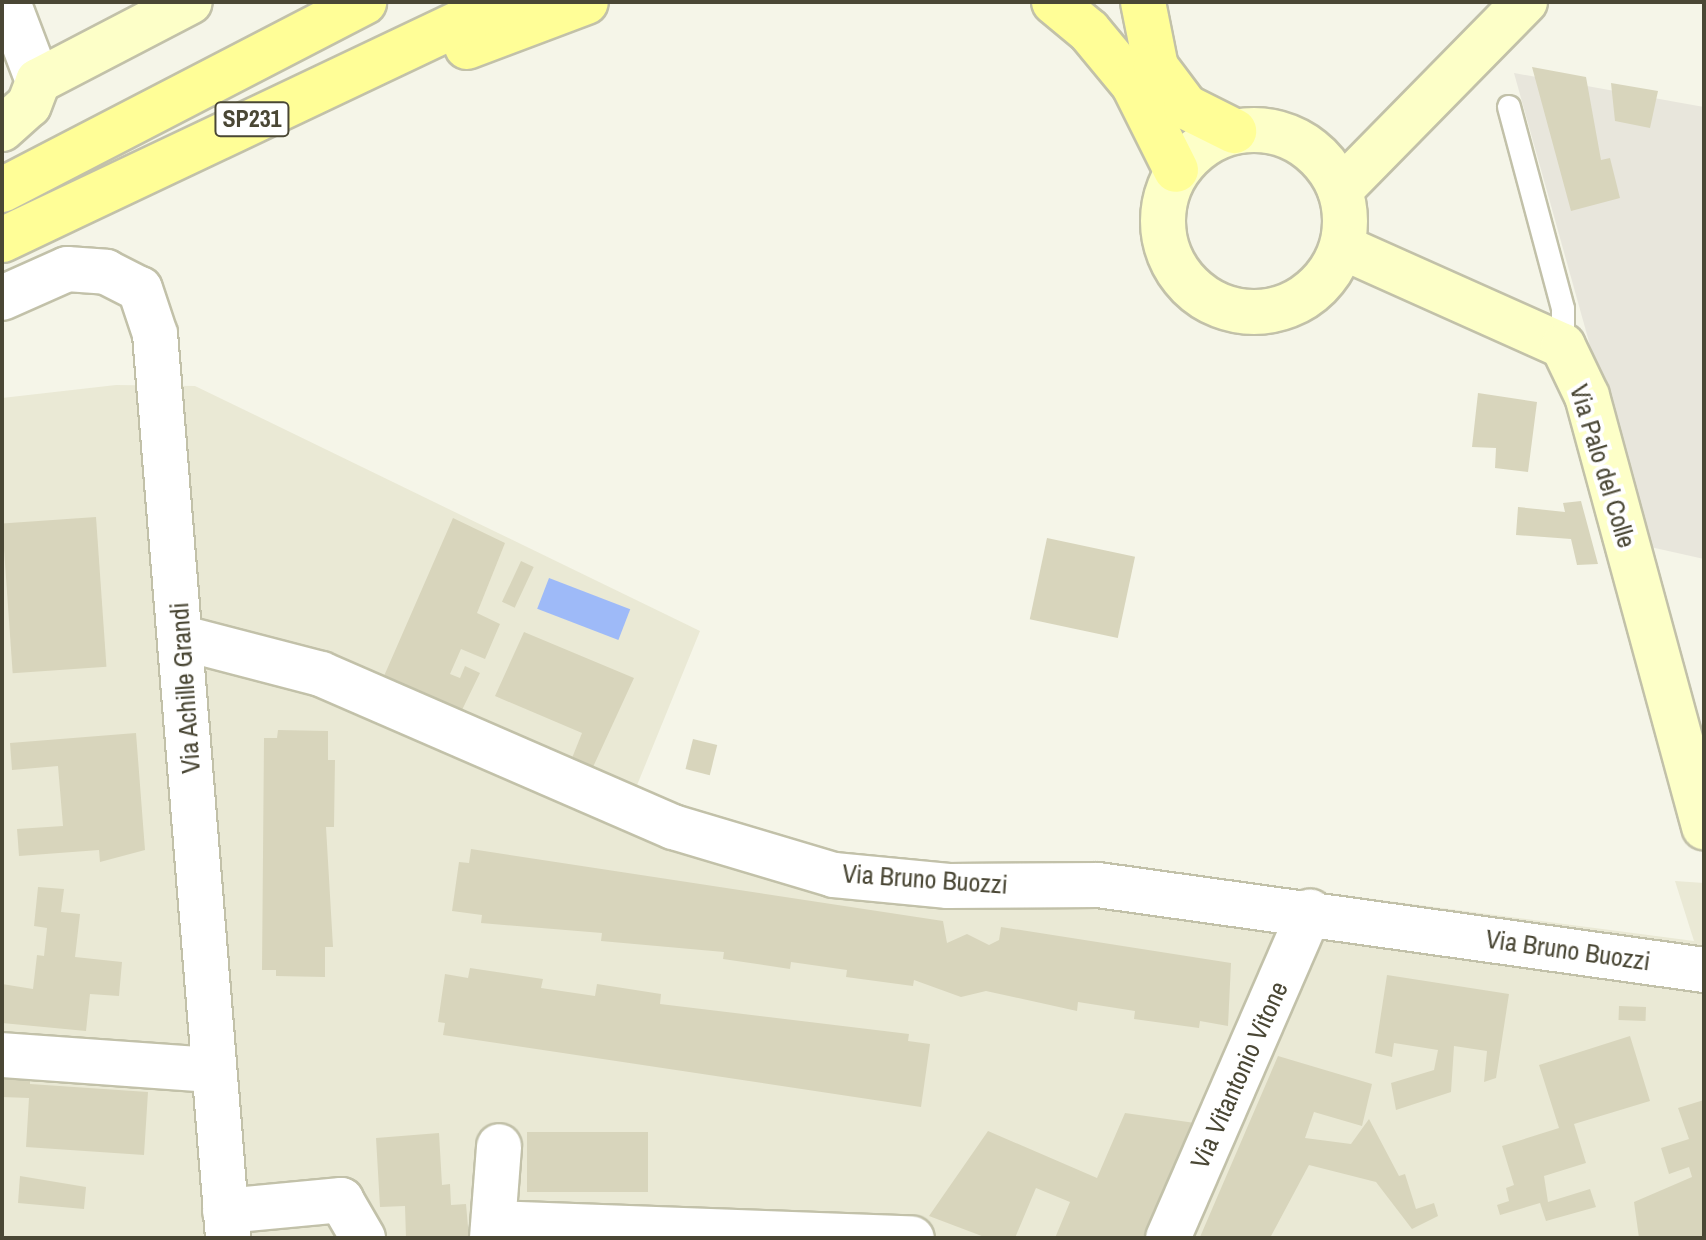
<!DOCTYPE html>
<html>
<head>
<meta charset="utf-8">
<style>
  body { margin:0 }
  #map { position:relative; width:1706px; height:1240px; overflow:hidden; background:#f5f5e8; font-family:"Archivo Narrow",sans-serif }
  div>[style] { position:absolute }
  [style*='--x'] { left:calc(var(--x)*1px); top:calc(var(--y)*1px); width:calc(var(--w)*1px); rotate:calc(var(--a)*1deg) }
  .residential>* { inset:0; background:#eae9d5 }
  .industrial>* { inset:0; background:#e8e6dc }
  .water>* { inset:0; background:#9ebaf8; transform-origin:0 0 }
  .building>* { inset:0; background:#d8d5bc; transform-origin:0 0 }
  .roads { filter:drop-shadow(2px 0 #c2c1a9) drop-shadow(-2px 0 #c2c1a9) drop-shadow(0 2px #c2c1a9) drop-shadow(0 -2px #c2c1a9) }
  .lane>* { height:22px; margin:-11px; padding:0 11px; transform-origin:11px; border-radius:11px; background:#fff }
  .street>* { height:44px; margin:-22px; padding:0 22px; transform-origin:22px; border-radius:22px; background:#fff }
  .secondary>* { height:44px; margin:-22px; padding:0 22px; transform-origin:22px; border-radius:22px; background:#fdffc8 }
  .secondary>.ring { margin:-22px; padding:0; box-sizing:content-box; background:none; border:44px solid #fdffc8; border-radius:50% }
  .primary>* { height:44px; margin:-22px; padding:0 22px; transform-origin:22px; border-radius:22px; background:#fffe97 }
  span { translate:-50% -50%; white-space:nowrap; text-align:center; line-height:1.15; -webkit-text-stroke:8px #fff; paint-order:stroke }
  .shield-label span { padding:2px 6px; background:#fff; border:2px solid; border-radius:6px; -webkit-text-stroke-width:0 }
  .shield-label { font-size:24px; color:#4a4735; font-weight:700 }
  .street-label { font-size:26px; color:#4a4735 }
  .frame { position:absolute; inset:0; border:4px solid #4a4735; pointer-events:none }
</style>
</head>
<body>
<div id="map">
  <div class="residential">
    <i style="clip-path:polygon(116px 385px,195px 386px,700px 631px,633px 795px,838px 853px,940px 862px,1097px 863px,1694px 941px,1675px 881px,1704px 883px,1704px 1238px,2px 1238px,2px 398px)"></i>
  </div>
  <div class="industrial">
    <i style="clip-path:polygon(1514px 73px,1704px 107px,1704px 559px,1646px 546px)"></i>
  </div>
  <div class="water">
    <i style="left:549px;top:578px;width:87px;height:33px;rotate:21deg"></i>
  </div>
  <div class="building">
    <i style="clip-path:polygon(1532px 67px,1586px 77px,1601px 160px,1610px 158px,1620px 198px,1571px 211px)"></i>
    <i style="clip-path:polygon(1611px 83px,1658px 91px,1650px 128px,1615px 121px)"></i>
    <i style="clip-path:polygon(1478px 393px,1537px 402px,1528px 472px,1495px 468px,1496px 448px,1472px 447px)"></i>
    <i style="clip-path:polygon(1581px 501px,1598px 564px,1577px 565px,1571px 539px,1516px 535px,1518px 507px,1565px 512px,1563px 503px)"></i>
    <i style="left:96px;top:517px;width:150px;height:94px;rotate:86deg"></i>
    <i style="clip-path:polygon(453px 518px,505px 543px,477px 613px,500px 624px,485px 659px,461px 649px,450px 674px,460px 678px,465px 666px,480px 673px,462px 710px,384px 676px)"></i>
    <i style="left:1047px;top:538px;width:90px;height:83px;rotate:12deg"></i>
    <i style="left:521px;top:561px;width:14px;height:45px;rotate:25deg"></i>
    <i style="clip-path:polygon(524px 632px,634px 678px,593px 767px,572px 758px,582px 733px,495px 696px)"></i>
    <i style="clip-path:polygon(278px 730px,328px 731px,328px 760px,335px 760px,334px 827px,326px 827px,333px 947px,325px 947px,325px 977px,276px 976px,276px 970px,262px 970px,264px 738px,277px 738px)"></i>
    <i style="clip-path:polygon(136px 733px,145px 850px,100px 862px,99px 850px,19px 856px,17px 829px,63px 826px,58px 766px,12px 770px,10px 743px)"></i>
    <i style="left:693px;top:739px;width:25px;height:31px;rotate:14deg"></i>
    <i style="clip-path:polygon(471px 849px,943px 921px,947px 943px,967px 934px,989px 945px,999px 940px,1001px 927px,1231px 963px,1228px 1026px,1200px 1021px,1199px 1028px,1134px 1019px,1135px 1011px,1078px 1002px,1077px 1011px,986px 991px,961px 997px,914px 980px,913px 986px,846px 977px,847px 970px,791px 962px,790px 969px,723px 959px,724px 952px,601px 941px,602px 933px,481px 923px,482px 915px,452px 911px,459px 862px,469px 863px)"></i>
    <i style="clip-path:polygon(38px 887px,64px 889px,61px 912px,80px 914px,75px 957px,122px 962px,119px 996px,90px 994px,86px 1031px,2px 1023px,2px 984px,33px 989px,37px 955px,44px 956px,47px 928px,34px 926px)"></i>
    <i style="clip-path:polygon(470px 968px,543px 979px,541px 988px,595px 996px,597px 984px,661px 994px,660px 1004px,909px 1034px,908px 1041px,930px 1044px,921px 1107px,443px 1035px,445px 1023px,438px 1022px,445px 974px,468px 978px)"></i>
    <i style="clip-path:polygon(1387px 975px,1509px 994px,1496px 1078px,1484px 1082px,1487px 1051px,1454px 1046px,1451px 1092px,1396px 1110px,1391px 1083px,1434px 1070px,1438px 1050px,1394px 1043px,1392px 1057px,1375px 1053px)"></i>
    <i style="left:1619px;top:1006px;width:27px;height:14px;rotate:2deg"></i>
    <i style="clip-path:polygon(1630px 1036px,1650px 1101px,1574px 1124px,1586px 1163px,1544px 1176px,1548px 1202px,1590px 1189px,1596px 1207px,1546px 1221px,1540px 1203px,1500px 1215px,1497px 1205px,1509px 1201px,1506px 1188px,1514px 1185px,1502px 1146px,1559px 1128px,1539px 1065px)"></i>
    <i style="clip-path:polygon(1278px 1056px,1372px 1084px,1362px 1126px,1314px 1112px,1305px 1138px,1351px 1144px,1369px 1119px,1399px 1176px,1405px 1174px,1416px 1209px,1434px 1203px,1438px 1216px,1412px 1229px,1376px 1182px,1309px 1165px,1270px 1238px,1200px 1237px)"></i>
    <i style="clip-path:polygon(2px 1075px,30px 1077px,30px 1084px,148px 1092px,144px 1155px,26px 1147px,29px 1098px,2px 1097px)"></i>
    <i style="clip-path:polygon(1704px 1100px,1704px 1238px,1639px 1238px,1634px 1202px,1692px 1177px,1689px 1167px,1669px 1174px,1661px 1148px,1689px 1139px,1678px 1108px)"></i>
    <i style="clip-path:polygon(1125px 1113px,1195px 1123px,1148px 1238px,1055px 1238px,1070px 1202px,1036px 1188px,1015px 1238px,987px 1238px,929px 1216px,988px 1131px,1097px 1178px)"></i>
    <i style="left:527px;top:1132px;width:121px;height:60px"></i>
    <i style="clip-path:polygon(439px 1133px,442px 1185px,450px 1184px,451px 1205px,466px 1204px,469px 1238px,406px 1238px,405px 1206px,380px 1207px,376px 1138px)"></i>
    <i style="clip-path:polygon(20px 1176px,86px 1187px,84px 1209px,18px 1203px)"></i>
  </div>
  <div class="roads">
    <div class="lane">
      <i style="--x:1509;--y:107;--w:209;--a:75"></i>
      <i style="--x:1563;--y:309;--w:37;--a:90"></i>
    </div>
    <div class="street">
      <i style="--x:8;--y:2;--w:85;--a:69.2"></i>
      <i style="--x:2;--y:298;--w:71;--a:-24"></i>
      <i style="--x:67;--y:269;--w:39;--a:4"></i>
      <i style="--x:106;--y:272;--w:38;--a:27"></i>
      <i style="--x:140;--y:289;--w:47;--a:71.6"></i>
      <i style="--x:155;--y:334;--w:907;--a:85.38"></i>
      <i style="--x:183;--y:638;--w:143;--a:14.6"></i>
      <i style="--x:321;--y:674;--w:384;--a:23.5"></i>
      <i style="--x:673;--y:827;--w:168;--a:16.6"></i>
      <i style="--x:834;--y:875;--w:115;--a:5.5"></i>
      <i style="--x:948;--y:886;--w:150;--a:-0.4"></i>
      <i style="--x:1098;--y:885;--w:612;--a:7.98"></i>
      <i style="--x:2;--y:1055;--w:209;--a:4.1"></i>
      <i style="--x:225;--y:1211;--w:117;--a:-5.4"></i>
      <i style="--x:341;--y:1200;--w:44;--a:59.9"></i>
      <i style="--x:494;--y:1223;--w:418;--a:2.1"></i>
      <i style="--x:492;--y:1238;--w:92;--a:-85.6"></i>
      <i style="--x:1168;--y:1238;--w:356;--a:-66.5"></i>
    </div>
    <div class="secondary">
      <i style="--x:2;--y:129;--w:36;--a:-42"></i>
      <i style="--x:29;--y:105;--w:26;--a:-69"></i>
      <i style="--x:38;--y:81;--w:171;--a:-27.5"></i>
      <i class="ring" style="left:1163px;top:130px;width:138px;height:138px"></i>
      <i style="--x:1340;--y:190;--w:264;--a:-45.5"></i>
      <i style="--x:1342;--y:247;--w:242;--a:24.1"></i>
      <i style="--x:1563;--y:346;--w:55;--a:64.4"></i>
      <i style="--x:1587;--y:396;--w:447;--a:74.8"></i>
    </div>
    <div class="primary">
      <i style="--x:1054;--y:2;--w:45;--a:39.6"></i>
      <i style="--x:1089;--y:31;--w:69;--a:50.3"></i>
      <i style="--x:1133;--y:84;--w:96;--a:63.4"></i>
      <i style="--x:1143;--y:2;--w:66;--a:78.7"></i>
      <i style="--x:1156;--y:67;--w:50;--a:53.1"></i>
      <i style="--x:1186;--y:107;--w:54;--a:26.6"></i>
      <i style="--x:467;--y:47;--w:127;--a:-20.7"></i>
      <i style="--x:2;--y:190;--w:408;--a:-27.4"></i>
      <i style="--x:2;--y:240;--w:556;--a:-25.37"></i>
    </div>
  </div>
  <div class="shield-label">
    <span style="left:252px;top:119px">SP231</span>
  </div>
  <div class="street-label">
    <span style="left:1603px;top:466px;rotate:73deg">Via Palo del Colle</span>
    <span style="left:185px;top:688px;rotate:-94deg">Via Achille Grandi</span>
    <span style="left:925px;top:879px;rotate:4deg">Via Bruno Buozzi</span>
    <span style="left:1568px;top:950px;rotate:8deg">Via Bruno Buozzi</span>
    <span style="left:1239px;top:1075px;rotate:-66deg">Via Vitantonio Vitone</span>
  </div>
  <div class="frame"></div>
</div>
</body>
</html>
